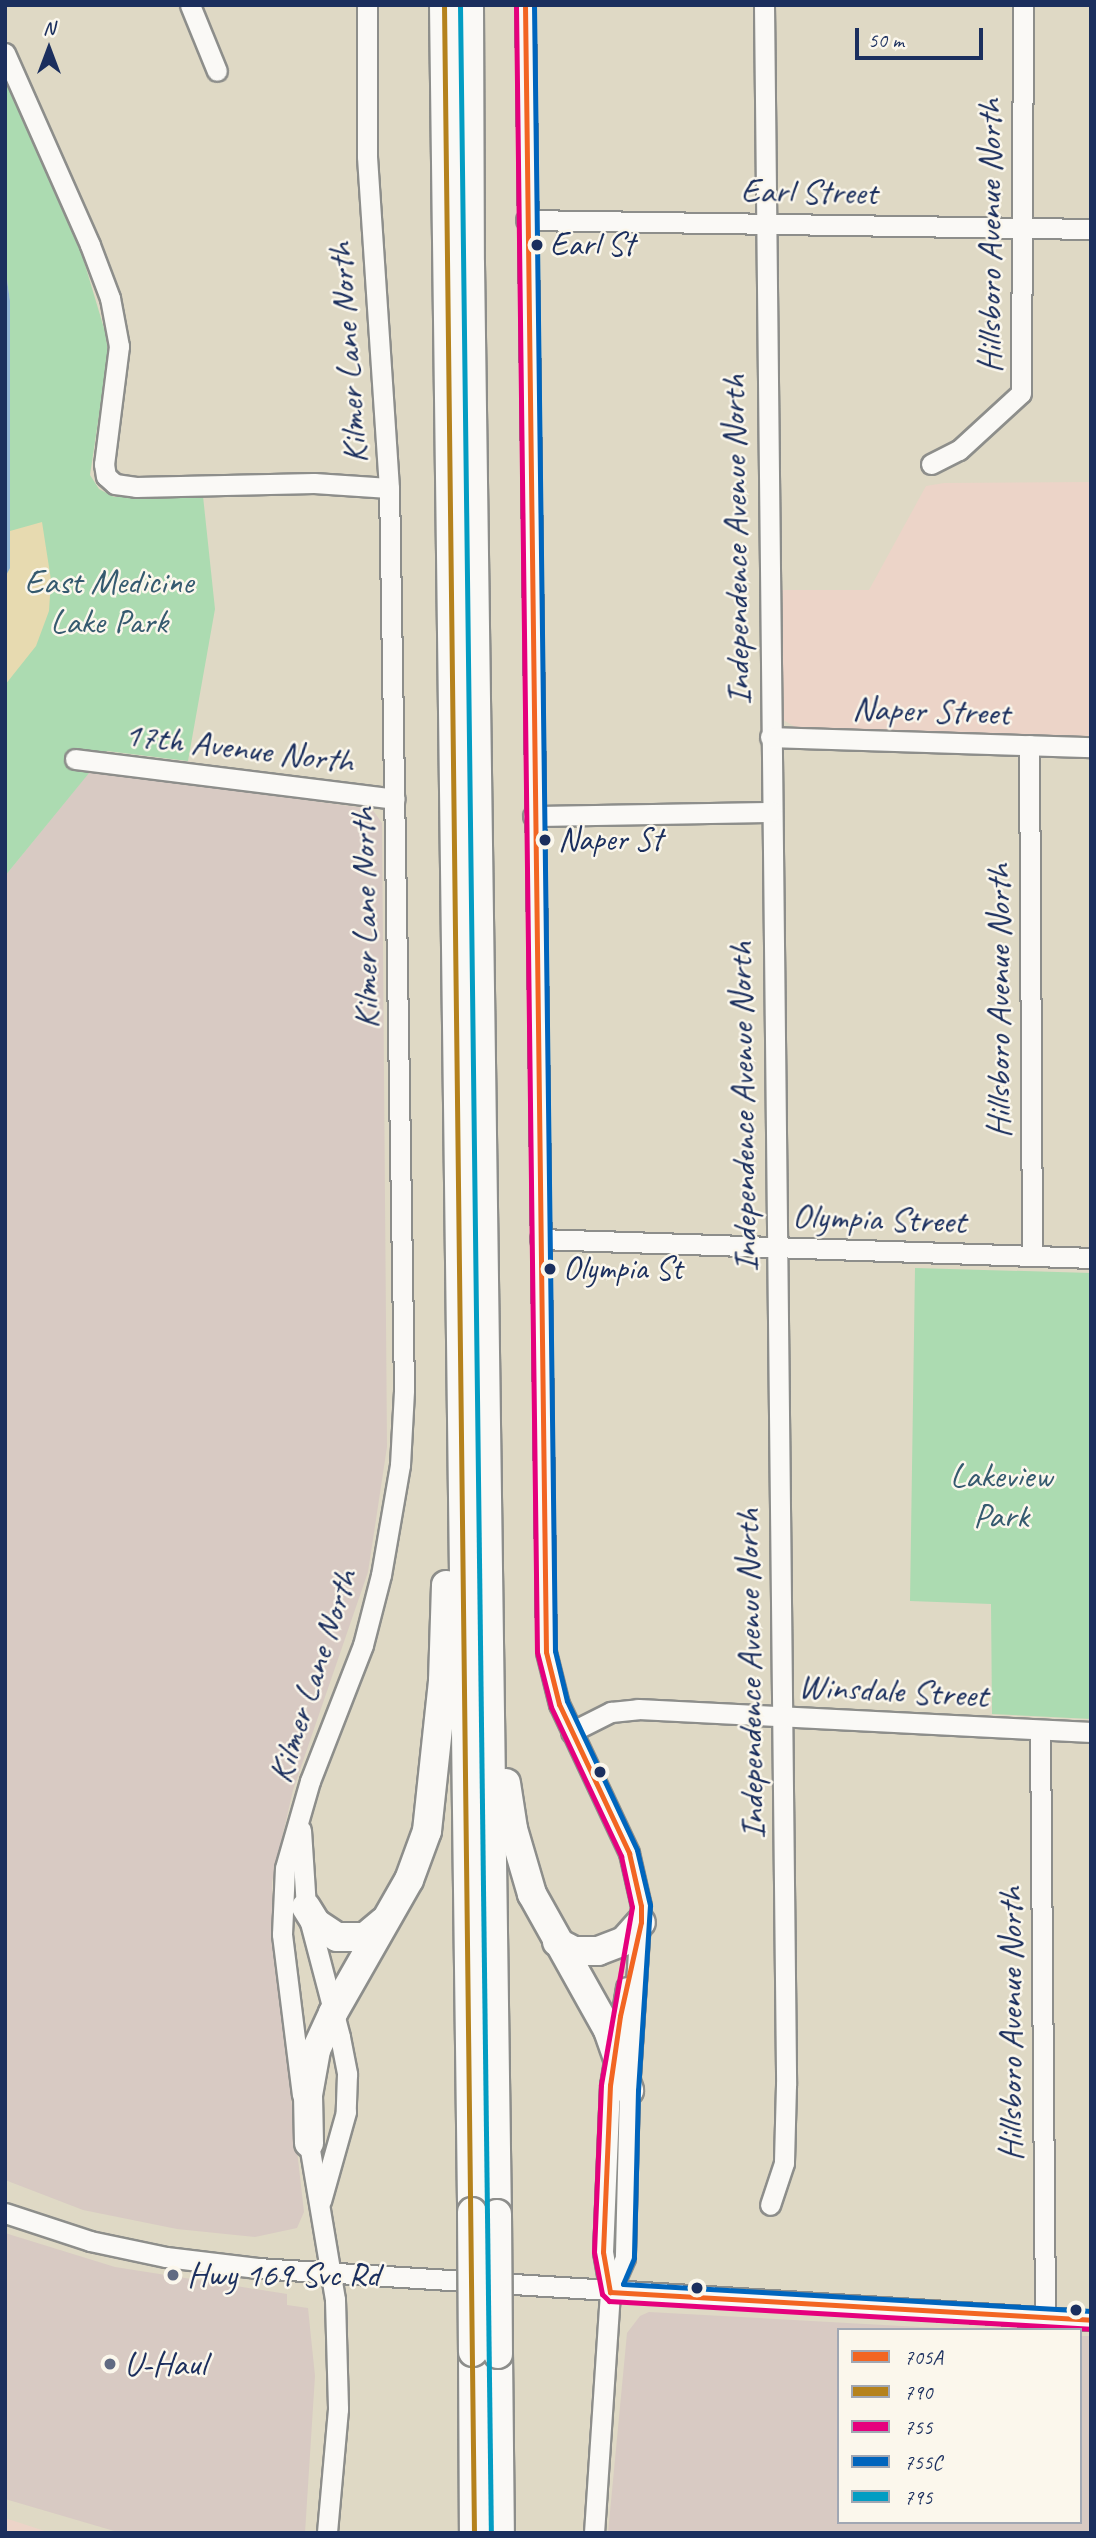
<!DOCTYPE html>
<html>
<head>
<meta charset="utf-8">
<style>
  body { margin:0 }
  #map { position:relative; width:1096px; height:2538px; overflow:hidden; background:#dfd9c5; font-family:Caveat,sans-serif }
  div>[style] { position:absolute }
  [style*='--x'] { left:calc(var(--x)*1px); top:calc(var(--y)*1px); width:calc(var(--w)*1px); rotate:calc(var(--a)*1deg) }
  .built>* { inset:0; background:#ecd4c8 }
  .industrial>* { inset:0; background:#d8cac3 }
  .green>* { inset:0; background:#acdbb1 }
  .sand>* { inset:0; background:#e7dab0 }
  .water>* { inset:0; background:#91b5d6 }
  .roads { filter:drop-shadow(2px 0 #8d8e8b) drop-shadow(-2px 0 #8d8e8b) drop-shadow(0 2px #8d8e8b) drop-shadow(0 -2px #8d8e8b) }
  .minor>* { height:19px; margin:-9.5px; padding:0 9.5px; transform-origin:9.5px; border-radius:9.5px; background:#faf9f6 }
  .highway>* { height:28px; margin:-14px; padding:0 14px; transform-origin:14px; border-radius:14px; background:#faf9f6 }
  .bridges { filter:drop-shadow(2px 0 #8d8e8b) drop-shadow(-2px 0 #8d8e8b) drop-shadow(0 2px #8d8e8b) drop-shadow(0 -2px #8d8e8b) }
  .highway-bridge>* { height:28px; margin:-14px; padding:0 14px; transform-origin:14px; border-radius:14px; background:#faf9f6 }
  .bus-1>* { height:5px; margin:-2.5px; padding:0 2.5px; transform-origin:2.5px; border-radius:2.5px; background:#f26522 }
  .bus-2>* { height:5px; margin:-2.5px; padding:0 2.5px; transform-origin:2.5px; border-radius:2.5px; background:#b5821c }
  .bus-3>* { height:5px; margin:-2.5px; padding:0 2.5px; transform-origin:2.5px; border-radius:2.5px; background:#e5007d }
  .bus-4>* { height:5px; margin:-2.5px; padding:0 2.5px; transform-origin:2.5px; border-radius:2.5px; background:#0065bd }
  .bus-5>* { height:5px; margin:-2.5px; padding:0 2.5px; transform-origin:2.5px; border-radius:2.5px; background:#039dc3 }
  .dots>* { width:19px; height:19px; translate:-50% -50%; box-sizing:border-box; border:4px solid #fbf7ec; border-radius:50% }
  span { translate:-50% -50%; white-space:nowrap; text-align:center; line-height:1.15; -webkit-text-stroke:5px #fbf7ec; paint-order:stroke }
  .bus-label { font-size:33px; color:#1b2f5e }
  .left { translate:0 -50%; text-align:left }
  .street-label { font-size:35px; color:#1b2f5e }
  .park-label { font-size:35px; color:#355a6f }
  .poi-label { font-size:35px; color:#1b2f5e }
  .frame { position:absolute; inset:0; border:7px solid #1b2f5e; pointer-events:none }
  .legend { position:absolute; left:837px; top:2328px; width:245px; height:196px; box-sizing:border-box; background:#fbf7ec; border:2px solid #a1a7b3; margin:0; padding:9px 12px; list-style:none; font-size:21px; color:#1b2f5e }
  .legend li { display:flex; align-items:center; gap:14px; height:35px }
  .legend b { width:35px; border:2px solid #a1a7b3 }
  .north { position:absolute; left:14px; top:14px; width:70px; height:70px; -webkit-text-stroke:5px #fbf7ec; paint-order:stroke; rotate:0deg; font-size:19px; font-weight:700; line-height:28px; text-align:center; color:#1b2f5e }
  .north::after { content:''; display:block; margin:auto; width:24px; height:32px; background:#1b2f5e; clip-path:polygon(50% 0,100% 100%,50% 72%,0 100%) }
  .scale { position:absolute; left:855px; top:28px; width:128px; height:32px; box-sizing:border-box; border:4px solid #1b2f5e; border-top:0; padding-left:9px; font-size:21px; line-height:24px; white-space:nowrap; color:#1b2f5e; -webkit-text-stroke:5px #fbf7ec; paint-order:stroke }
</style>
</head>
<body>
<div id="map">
  <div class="built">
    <i style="clip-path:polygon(1091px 482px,1091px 737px,797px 728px,780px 718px,778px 590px,869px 590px,926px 486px,944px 483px)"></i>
    <i style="clip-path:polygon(5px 2518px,51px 2533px,5px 2533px)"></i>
  </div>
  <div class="industrial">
    <i style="clip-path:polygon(90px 771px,372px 809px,382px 823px,387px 1447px,368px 1572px,293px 1790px,272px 1882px,274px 1947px,304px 2212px,297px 2228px,255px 2237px,177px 2229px,83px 2210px,5px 2180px,5px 876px)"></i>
    <i style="clip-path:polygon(5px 2233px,115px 2267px,287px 2294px,287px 2305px,308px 2308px,315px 2376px,305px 2533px,121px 2533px,5px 2499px)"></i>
    <i style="clip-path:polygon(649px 2312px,974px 2330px,839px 2330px,839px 2522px,1080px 2522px,1080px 2336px,1091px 2336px,1091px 2533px,608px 2533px,627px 2333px,640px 2316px)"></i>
  </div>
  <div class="green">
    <i style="clip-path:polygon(5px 72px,80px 248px,106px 335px,108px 355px,90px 475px,99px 489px,114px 497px,203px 496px,215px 609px,188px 761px,107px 751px,5px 876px,5px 577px,10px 568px,10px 301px,5px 266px)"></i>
    <i style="clip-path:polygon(915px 1268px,1091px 1273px,1091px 1719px,992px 1714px,991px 1604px,910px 1601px)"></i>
  </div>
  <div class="sand">
    <i style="clip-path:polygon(42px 522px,51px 580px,49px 611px,36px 646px,5px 685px,5px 577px,10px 568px,10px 531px)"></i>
  </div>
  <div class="water">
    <i style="clip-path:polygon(5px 266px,10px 301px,10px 568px,5px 577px)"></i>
  </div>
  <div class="roads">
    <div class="minor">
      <i style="--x:190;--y:5;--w:71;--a:67.8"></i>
      <i style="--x:525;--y:5;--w:1647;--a:89.27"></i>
      <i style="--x:546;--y:1652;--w:54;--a:76"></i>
      <i style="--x:559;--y:1704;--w:165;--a:64.8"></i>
      <i style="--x:629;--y:1853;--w:54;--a:77.2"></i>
      <i style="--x:641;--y:1906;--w:184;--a:93.7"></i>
      <i style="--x:629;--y:2090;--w:168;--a:91.4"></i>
      <i style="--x:625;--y:2258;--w:37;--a:114"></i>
      <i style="--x:764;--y:5;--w:2080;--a:89.39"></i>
      <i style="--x:786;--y:2085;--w:78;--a:91.5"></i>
      <i style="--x:784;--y:2163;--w:44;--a:108.4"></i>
      <i style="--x:5;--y:53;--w:210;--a:66.1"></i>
      <i style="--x:90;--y:245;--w:57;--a:69.3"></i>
      <i style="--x:110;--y:298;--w:49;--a:79.4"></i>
      <i style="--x:119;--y:346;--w:119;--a:97.2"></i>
      <i style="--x:104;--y:464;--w:12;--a:81"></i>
      <i style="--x:106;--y:476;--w:12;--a:42"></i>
      <i style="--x:115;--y:484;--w:21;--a:8"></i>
      <i style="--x:136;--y:487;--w:178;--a:-1.3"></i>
      <i style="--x:314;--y:483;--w:75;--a:3.8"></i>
      <i style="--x:526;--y:220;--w:565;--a:0.91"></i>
      <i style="--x:931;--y:464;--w:31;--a:-27"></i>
      <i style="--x:959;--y:450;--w:84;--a:-42.6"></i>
      <i style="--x:1021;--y:393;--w:388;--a:-89.7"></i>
      <i style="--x:770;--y:737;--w:321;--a:1.8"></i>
      <i style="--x:1029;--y:745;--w:511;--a:89.66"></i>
      <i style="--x:75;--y:759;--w:322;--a:7.1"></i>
      <i style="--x:533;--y:816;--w:239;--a:-1"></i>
      <i style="--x:540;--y:1239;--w:551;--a:1.97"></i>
      <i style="--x:1040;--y:1730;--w:587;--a:89.51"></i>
      <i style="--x:571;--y:1732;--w:45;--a:-26.6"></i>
      <i style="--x:611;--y:1712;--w:27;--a:-6"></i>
      <i style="--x:638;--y:1709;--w:454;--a:2.9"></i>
      <i style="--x:301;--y:1830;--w:77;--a:86.3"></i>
      <i style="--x:306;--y:1907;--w:134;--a:75.3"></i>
      <i style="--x:340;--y:2037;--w:38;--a:79"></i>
      <i style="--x:347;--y:2074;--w:38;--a:92"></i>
      <i style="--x:346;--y:2112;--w:92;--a:105.7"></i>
      <i style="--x:302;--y:2095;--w:162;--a:-97.1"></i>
      <i style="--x:282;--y:1934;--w:66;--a:-87.4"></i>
      <i style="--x:285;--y:1868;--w:91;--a:-74"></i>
      <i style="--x:310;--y:1781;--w:146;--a:-68.7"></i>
      <i style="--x:363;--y:1645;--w:72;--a:-75.6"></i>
      <i style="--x:381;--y:1575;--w:112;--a:-80.2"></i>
      <i style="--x:400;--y:1465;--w:75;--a:-86.9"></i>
      <i style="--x:404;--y:1390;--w:902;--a:-90.95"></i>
      <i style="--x:389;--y:488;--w:333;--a:-93.8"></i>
      <i style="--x:367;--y:156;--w:151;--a:-90"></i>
      <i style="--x:307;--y:2132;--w:170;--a:80.5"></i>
      <i style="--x:335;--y:2300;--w:109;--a:88.4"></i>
      <i style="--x:338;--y:2409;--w:124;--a:95.1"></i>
      <i style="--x:5;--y:2213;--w:89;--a:18.2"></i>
      <i style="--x:90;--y:2241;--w:78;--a:11.9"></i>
      <i style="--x:166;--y:2257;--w:92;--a:6.9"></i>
      <i style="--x:257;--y:2268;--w:836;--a:3.57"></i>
      <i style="--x:594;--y:2533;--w:242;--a:-86.2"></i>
      <i style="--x:610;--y:2292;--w:41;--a:-99.9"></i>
      <i style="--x:603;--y:2252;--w:167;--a:-87.6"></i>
      <i style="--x:610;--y:2085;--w:99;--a:-80.7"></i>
    </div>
    <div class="highway">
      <i style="--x:444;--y:5;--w:2207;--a:89.27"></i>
      <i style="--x:469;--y:5;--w:259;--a:89.8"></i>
      <i style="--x:470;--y:264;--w:1950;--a:89.21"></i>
      <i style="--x:506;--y:1783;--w:47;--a:81.3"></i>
      <i style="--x:513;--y:1829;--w:68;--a:73.7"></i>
      <i style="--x:532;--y:1894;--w:156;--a:60.8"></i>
      <i style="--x:608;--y:2030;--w:64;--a:70.7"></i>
      <i style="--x:306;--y:1907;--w:19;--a:58"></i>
      <i style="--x:316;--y:1923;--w:25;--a:34"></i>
      <i style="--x:337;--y:1937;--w:28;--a:0"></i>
      <i style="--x:365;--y:1937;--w:23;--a:-40"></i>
      <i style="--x:557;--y:1942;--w:19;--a:28"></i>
      <i style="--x:574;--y:1951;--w:24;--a:0"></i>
      <i style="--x:598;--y:1951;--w:28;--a:-21"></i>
      <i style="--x:624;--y:1941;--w:25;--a:-48"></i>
      <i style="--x:309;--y:2143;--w:48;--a:-91.2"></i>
      <i style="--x:308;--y:2095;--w:46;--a:-79.9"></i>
      <i style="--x:316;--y:2050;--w:41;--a:-65.3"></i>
      <i style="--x:333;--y:2013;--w:153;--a:-60.3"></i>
      <i style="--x:409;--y:1880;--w:52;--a:-69.8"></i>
      <i style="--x:427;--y:1831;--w:151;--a:-83.9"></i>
      <i style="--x:443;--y:1681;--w:96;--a:-88.2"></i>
      <i style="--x:473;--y:2352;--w:181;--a:89.7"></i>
      <i style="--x:498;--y:2354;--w:179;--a:89.4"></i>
    </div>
  </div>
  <div class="bridges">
    <div class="highway-bridge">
      <i style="--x:472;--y:2212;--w:140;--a:89.6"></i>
      <i style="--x:497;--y:2214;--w:140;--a:89.6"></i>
    </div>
  </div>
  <div class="bus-1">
    <i style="--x:525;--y:5;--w:1647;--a:89.27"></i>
    <i style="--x:546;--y:1652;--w:54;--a:76"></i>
    <i style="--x:559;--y:1704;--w:165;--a:64.8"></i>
    <i style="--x:629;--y:1853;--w:54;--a:77.2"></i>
    <i style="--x:641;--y:1906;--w:16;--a:90"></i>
    <i style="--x:641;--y:1922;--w:96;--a:102.6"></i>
    <i style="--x:620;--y:2016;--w:70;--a:98.2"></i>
    <i style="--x:610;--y:2085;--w:167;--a:92.4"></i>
    <i style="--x:603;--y:2252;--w:41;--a:80.1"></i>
    <i style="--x:610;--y:2292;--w:482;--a:3.3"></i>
  </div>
  <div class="bus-2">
    <i style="--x:444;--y:5;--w:2528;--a:89.32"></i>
  </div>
  <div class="bus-3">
    <i style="--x:516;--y:5;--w:1647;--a:89.27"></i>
    <i style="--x:537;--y:1652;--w:57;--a:75.7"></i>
    <i style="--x:551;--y:1707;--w:165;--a:64.8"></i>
    <i style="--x:621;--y:1856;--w:52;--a:77.8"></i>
    <i style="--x:632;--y:1907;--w:181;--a:99.9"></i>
    <i style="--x:601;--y:2085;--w:167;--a:92.4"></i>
    <i style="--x:594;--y:2252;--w:43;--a:79.2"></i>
    <i style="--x:602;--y:2294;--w:10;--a:45"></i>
    <i style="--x:609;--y:2301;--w:482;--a:3.3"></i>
  </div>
  <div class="bus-4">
    <i style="--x:534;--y:5;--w:1646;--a:89.27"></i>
    <i style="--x:555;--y:1651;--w:51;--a:76.5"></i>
    <i style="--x:567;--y:1701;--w:165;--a:64.8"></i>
    <i style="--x:637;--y:1850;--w:57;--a:76.7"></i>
    <i style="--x:650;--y:1905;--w:185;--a:93.7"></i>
    <i style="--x:638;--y:2090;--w:168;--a:91.4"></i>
    <i style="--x:634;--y:2258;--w:28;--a:113"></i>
    <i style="--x:623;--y:2284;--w:469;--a:3.3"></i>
  </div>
  <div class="bus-5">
    <i style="--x:460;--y:5;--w:2528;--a:89.3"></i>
  </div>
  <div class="dots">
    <i style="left:537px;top:245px;background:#1b2f5e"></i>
    <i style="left:545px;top:840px;background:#1b2f5e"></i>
    <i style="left:550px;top:1269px;background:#1b2f5e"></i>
    <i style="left:600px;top:1772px;background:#1b2f5e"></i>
    <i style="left:173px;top:2275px;background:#606a82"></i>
    <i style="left:697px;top:2288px;background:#1b2f5e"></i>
    <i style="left:1076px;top:2310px;background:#1b2f5e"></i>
    <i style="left:110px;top:2364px;background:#606a82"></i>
  </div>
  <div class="bus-label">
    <span class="left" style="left:550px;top:245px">Earl St</span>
    <span class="left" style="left:558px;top:840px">Naper St</span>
    <span class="left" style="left:563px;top:1269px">Olympia St</span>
  </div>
  <div class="street-label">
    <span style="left:809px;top:192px;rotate:1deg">Earl Street</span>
    <span style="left:990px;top:236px;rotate:-90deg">Hillsboro Avenue North</span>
    <span style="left:348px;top:353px;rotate:-94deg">Kilmer Lane North</span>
    <span style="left:736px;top:540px;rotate:-91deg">Independence Avenue North</span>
    <span style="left:931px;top:711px;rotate:2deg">Naper Street</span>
    <span style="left:239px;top:748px;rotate:7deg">17th Avenue North</span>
    <span style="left:365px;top:918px;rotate:-91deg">Kilmer Lane North</span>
    <span style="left:999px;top:1001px;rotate:-90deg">Hillsboro Avenue North</span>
    <span style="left:743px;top:1107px;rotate:-91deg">Independence Avenue North</span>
    <span style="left:879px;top:1219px;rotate:2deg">Olympia Street</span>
    <span style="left:750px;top:1674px;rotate:-91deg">Independence Avenue North</span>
    <span style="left:313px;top:1676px;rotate:-72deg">Kilmer Lane North</span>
    <span style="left:893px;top:1691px;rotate:3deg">Winsdale Street</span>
    <span style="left:1011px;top:2024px;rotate:-90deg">Hillsboro Avenue North</span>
  </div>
  <div class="park-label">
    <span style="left:109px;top:602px">East Medicine<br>Lake Park</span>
    <span style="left:1001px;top:1496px">Lakeview<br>Park</span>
  </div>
  <div class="poi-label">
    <span class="left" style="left:187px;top:2275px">Hwy 169 Svc Rd</span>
    <span class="left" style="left:124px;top:2364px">U-Haul</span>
  </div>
  <div class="frame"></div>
  <ul class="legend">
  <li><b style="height:9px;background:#f26522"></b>705A</li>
  <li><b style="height:9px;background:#b5821c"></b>790</li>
  <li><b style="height:9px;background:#e5007d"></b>755</li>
  <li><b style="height:9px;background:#0065bd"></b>755C</li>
  <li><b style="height:9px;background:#039dc3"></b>795</li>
  </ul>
  <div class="north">N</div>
  <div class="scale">50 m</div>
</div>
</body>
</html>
